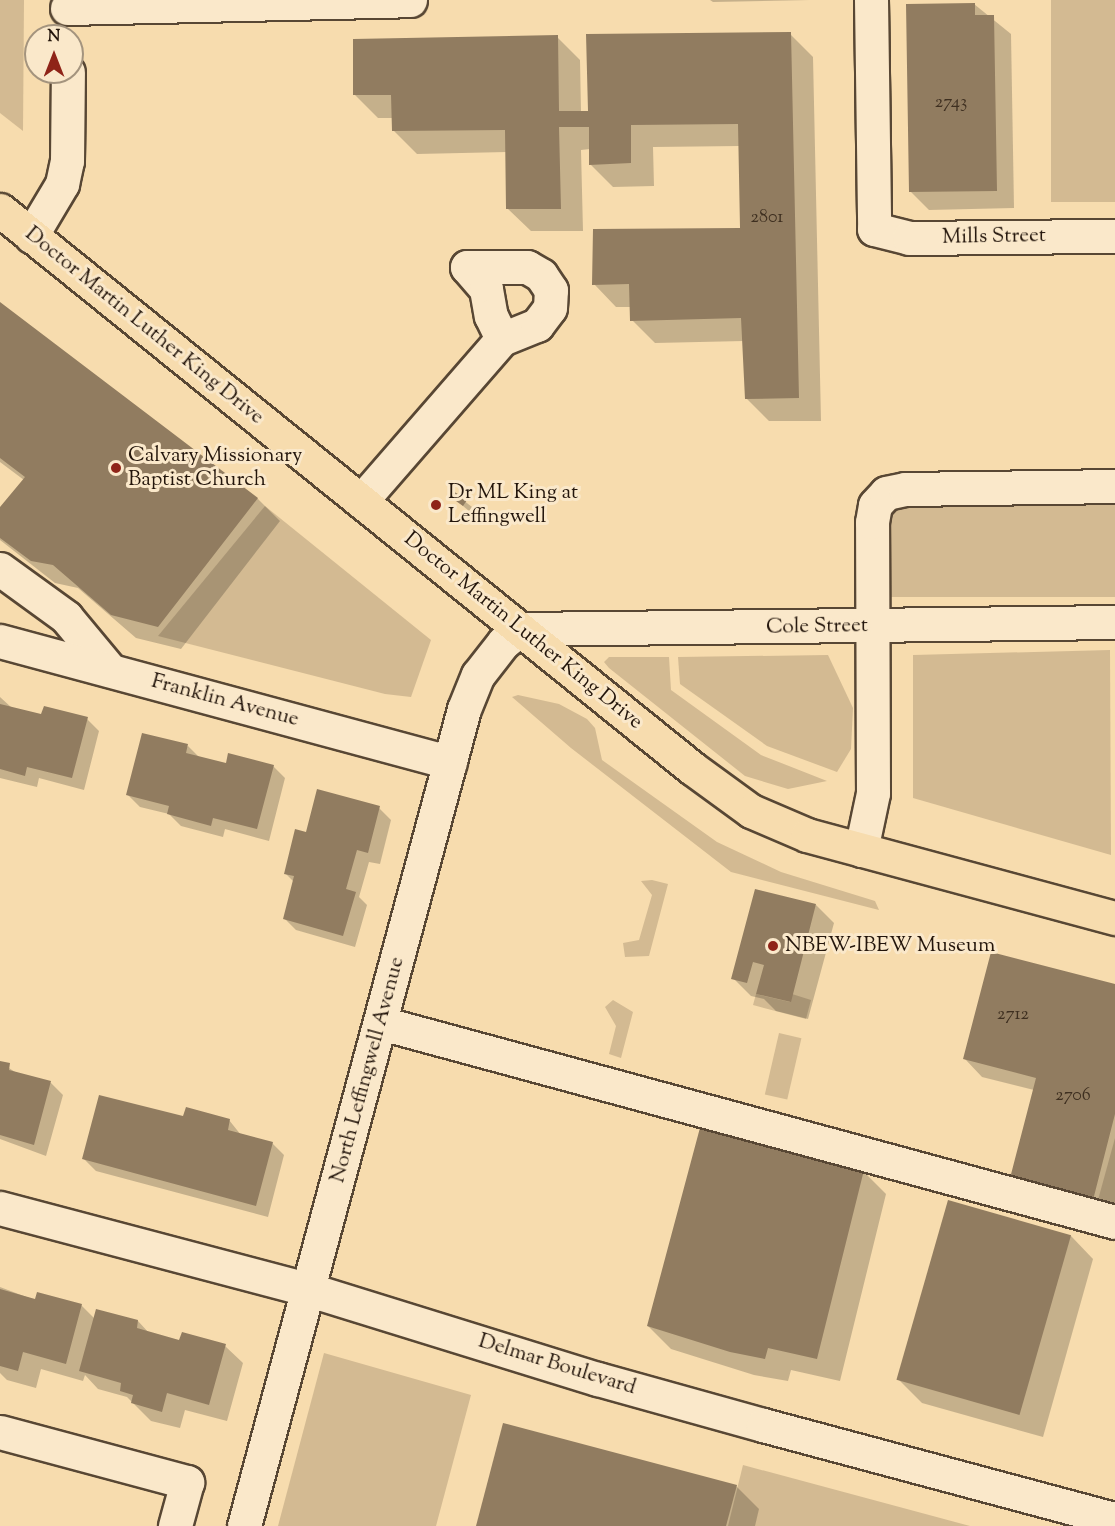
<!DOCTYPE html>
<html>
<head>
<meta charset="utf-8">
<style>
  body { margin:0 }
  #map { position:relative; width:1115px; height:1526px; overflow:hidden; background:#f7dcae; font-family:"Sorts Mill Goudy",serif }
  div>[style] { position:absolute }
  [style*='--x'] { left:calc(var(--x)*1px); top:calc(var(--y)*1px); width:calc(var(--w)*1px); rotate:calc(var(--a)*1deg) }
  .green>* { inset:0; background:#d3ba92; transform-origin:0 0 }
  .shadow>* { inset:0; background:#0003 }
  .building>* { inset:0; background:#917c60; transform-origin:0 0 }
  .roads { filter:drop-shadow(2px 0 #584734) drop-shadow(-2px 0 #584734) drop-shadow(0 2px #584734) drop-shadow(0 -2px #584734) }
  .minor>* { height:33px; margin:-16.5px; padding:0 16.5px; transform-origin:16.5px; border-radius:16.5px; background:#fae8ca }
  .major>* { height:33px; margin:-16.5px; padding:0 16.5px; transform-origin:16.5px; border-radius:16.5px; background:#f7dcae }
  .dots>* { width:16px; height:16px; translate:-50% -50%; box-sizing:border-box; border:3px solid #fae8ca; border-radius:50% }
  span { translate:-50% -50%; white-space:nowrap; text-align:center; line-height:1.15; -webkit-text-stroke:6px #fae8ca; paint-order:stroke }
  .number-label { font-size:18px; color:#3e2f20 }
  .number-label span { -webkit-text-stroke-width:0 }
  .street-label { font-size:21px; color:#23150b }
  .poi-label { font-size:21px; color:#23150b }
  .left { translate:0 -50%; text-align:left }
  .north { position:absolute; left:24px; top:24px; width:60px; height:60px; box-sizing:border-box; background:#fae8ca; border:2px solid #a4947e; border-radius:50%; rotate:0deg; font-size:16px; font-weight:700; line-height:24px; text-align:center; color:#23150b }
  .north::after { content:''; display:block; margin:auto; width:21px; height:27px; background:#8f2418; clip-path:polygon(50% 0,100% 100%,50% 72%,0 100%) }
</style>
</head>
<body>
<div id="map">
  <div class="green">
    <i style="clip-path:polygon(0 0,24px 0,23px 131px,0 113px)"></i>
    <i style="left:1051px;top:0;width:64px;height:202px"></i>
    <i style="left:1115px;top:496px;width:101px;height:225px;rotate:90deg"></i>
    <i style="clip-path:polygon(265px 506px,431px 640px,411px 697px,385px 694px,158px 636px)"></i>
    <i style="clip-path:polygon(1110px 650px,1111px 855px,913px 798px,913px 655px)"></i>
    <i style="clip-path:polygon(828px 655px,853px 708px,851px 749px,837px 772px,767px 746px,680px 684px,678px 657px)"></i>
    <i style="clip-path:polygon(609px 657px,669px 657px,671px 690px,761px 755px,827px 781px,788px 789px,745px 776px,609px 668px,604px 662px)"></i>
    <i style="clip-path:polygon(518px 695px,559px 704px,587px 719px,595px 728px,602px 760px,717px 842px,781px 872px,875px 901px,879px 910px,731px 872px,571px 748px,512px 697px)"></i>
    <i style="clip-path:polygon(652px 880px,668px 884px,649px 956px,625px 957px,623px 943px,639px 940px,652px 895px,641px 881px)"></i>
    <i style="clip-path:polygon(756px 994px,790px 1002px,792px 994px,811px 1000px,806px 1019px,753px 1005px)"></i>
    <i style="clip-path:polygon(613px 1000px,633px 1012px,621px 1058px,609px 1054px,616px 1026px,605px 1007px)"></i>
    <i style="left:779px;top:1033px;width:23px;height:63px;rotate:13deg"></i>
    <i style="clip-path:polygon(1115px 1138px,1115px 1205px,1098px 1200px)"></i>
    <i style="clip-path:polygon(324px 1353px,471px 1395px,436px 1526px,278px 1526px)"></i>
    <i style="clip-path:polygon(743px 1465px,970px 1526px,728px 1526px)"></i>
  </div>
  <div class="shadow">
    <i style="clip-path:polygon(710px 0,810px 0,713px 2px)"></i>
    <i style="clip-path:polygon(974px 4px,1011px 34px,1014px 208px,929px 210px,911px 192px)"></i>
    <i style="clip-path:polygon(790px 34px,813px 57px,821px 421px,769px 421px,746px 398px,744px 341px,655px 343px,632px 320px,631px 307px,616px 307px,594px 284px,742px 229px,740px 146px,653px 147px,654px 186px,613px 187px,590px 164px,590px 149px,581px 150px,583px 231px,531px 231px,508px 209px,507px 152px,417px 154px,394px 131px,393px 118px,378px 118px,355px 95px,557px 37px,580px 60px,581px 112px,589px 112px)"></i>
    <i style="clip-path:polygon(0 304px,258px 499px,280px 521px,181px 649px,136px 638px,78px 588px,55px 583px,0 540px,0 510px,24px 480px,0 462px)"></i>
    <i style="clip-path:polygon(454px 493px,472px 507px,469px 511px,451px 496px)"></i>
    <i style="clip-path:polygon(0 697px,12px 708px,42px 716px,87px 719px,99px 731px,84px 790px,39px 778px,37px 787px,0 778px)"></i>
    <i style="clip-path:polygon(188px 746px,200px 758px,227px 765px,273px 766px,285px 778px,269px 841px,225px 829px,223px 837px,181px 826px,169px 814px,140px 807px,128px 795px)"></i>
    <i style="clip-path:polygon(379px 808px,391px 820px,380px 864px,369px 862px,359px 897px,367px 905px,355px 947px,296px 930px,284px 918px,294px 882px,286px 874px,307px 834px)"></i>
    <i style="clip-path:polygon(816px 905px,834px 923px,808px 1019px,776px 1011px,764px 999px,751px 996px,733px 978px)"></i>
    <i style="clip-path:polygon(1115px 986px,1115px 1224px,1034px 1205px,1034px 1090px,982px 1077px,965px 1059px)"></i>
    <i style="clip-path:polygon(0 1062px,18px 1074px,51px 1083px,63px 1095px,46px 1156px,0 1139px)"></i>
    <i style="clip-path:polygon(184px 1118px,229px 1120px,241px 1135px,272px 1143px,284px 1155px,268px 1217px,96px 1171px,84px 1159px)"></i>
    <i style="clip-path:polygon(863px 1171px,886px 1194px,840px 1381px,791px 1370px,788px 1381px,754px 1375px,671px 1349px,648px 1326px)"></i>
    <i style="clip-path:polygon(1071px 1236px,1093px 1259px,1043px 1437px,922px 1403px,899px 1380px)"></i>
    <i style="clip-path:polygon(0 1287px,37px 1301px,81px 1305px,95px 1319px,138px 1321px,149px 1333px,180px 1341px,225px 1346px,243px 1363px,227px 1421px,185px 1410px,180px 1428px,151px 1421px,127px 1397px,98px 1389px,85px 1375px,83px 1381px,41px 1369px,36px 1388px,7px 1380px,0 1373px)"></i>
    <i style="clip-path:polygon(736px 1486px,759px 1509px,755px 1526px,477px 1526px)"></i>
  </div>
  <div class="building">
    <i style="clip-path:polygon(975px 3px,975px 15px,994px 15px,997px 191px,909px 192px,906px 4px)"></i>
    <i style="clip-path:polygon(791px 32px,799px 398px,745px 399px,741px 318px,630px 321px,629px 284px,592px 285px,593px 229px,740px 228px,738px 124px,631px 125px,631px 163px,589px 165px,589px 127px,559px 127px,561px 209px,506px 209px,505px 130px,392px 131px,391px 95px,353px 95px,353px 39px,558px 35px,559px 111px,588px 111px,586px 34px)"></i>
    <i style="clip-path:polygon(0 302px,258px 498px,158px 627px,111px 615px,53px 565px,31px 561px,0 538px,0 507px,25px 477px,0 458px)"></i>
    <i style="clip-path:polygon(453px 491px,467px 500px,463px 506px,449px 496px)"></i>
    <i style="clip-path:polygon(0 704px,41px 714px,44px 706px,88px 717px,72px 778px,27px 767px,25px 776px,0 769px)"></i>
    <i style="clip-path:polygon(142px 733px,188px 744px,186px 753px,226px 763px,228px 753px,274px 765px,257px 829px,213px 818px,211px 826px,167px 814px,169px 806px,126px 795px)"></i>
    <i style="clip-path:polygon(317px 789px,380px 806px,368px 853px,357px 850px,346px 889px,356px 892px,343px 936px,283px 919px,294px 876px,284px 874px,295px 829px,306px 832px)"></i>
    <i style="clip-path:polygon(755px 889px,816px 904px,791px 1002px,756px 994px,764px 965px,753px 962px,747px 983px,731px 979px)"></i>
    <i style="clip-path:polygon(991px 952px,1115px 984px,1115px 1114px,1092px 1204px,1009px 1182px,1036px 1078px,963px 1059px)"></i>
    <i style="clip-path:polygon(0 1061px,10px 1063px,9px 1070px,51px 1081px,34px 1145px,0 1135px)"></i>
    <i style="clip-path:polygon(99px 1095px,183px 1116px,186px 1107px,230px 1119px,228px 1130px,273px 1142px,256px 1206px,82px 1159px)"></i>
    <i style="clip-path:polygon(701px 1124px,864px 1170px,817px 1359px,768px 1348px,765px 1359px,730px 1352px,647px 1326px)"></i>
    <i style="left:948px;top:1200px;width:128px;height:187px;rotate:16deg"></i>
    <i style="clip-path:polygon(0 1289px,35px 1299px,37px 1292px,82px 1304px,66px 1364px,23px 1352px,18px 1371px,0 1366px)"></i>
    <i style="clip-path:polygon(96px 1309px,138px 1320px,137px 1328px,179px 1340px,182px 1332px,226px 1344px,209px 1405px,167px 1393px,162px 1412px,131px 1403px,133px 1395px,120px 1391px,121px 1383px,79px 1371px)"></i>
    <i style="clip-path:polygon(503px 1423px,737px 1485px,726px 1526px,476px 1526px)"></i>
  </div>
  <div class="roads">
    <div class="minor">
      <i style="--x:871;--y:0;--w:229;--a:89.2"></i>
      <i style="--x:874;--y:229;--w:36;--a:14"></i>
      <i style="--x:909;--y:238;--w:206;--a:-0.6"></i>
      <i style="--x:67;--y:8;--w:343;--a:-1.3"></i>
      <i style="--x:31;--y:236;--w:61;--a:-59.2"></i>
      <i style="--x:62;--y:184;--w:24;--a:-78"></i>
      <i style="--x:67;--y:161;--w:89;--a:-89.4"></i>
      <i style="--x:467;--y:267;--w:29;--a:49"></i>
      <i style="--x:486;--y:289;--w:27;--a:80"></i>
      <i style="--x:491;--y:316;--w:25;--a:64"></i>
      <i style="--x:361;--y:501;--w:215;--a:-49"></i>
      <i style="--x:502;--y:339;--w:38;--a:-22"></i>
      <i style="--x:537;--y:325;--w:21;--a:-53"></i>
      <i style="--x:550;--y:308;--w:18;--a:-87"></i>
      <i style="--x:551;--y:290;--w:18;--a:-124"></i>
      <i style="--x:541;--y:275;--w:16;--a:-150"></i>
      <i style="--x:527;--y:267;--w:60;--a:180"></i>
      <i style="--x:0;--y:569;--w:82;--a:36"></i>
      <i style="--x:66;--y:617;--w:69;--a:50.3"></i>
      <i style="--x:0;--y:641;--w:466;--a:15.1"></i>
      <i style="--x:861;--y:850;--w:58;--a:-78.1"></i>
      <i style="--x:873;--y:793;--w:271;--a:-90.2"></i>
      <i style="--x:872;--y:522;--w:17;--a:-80"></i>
      <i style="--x:875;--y:505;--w:16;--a:-47"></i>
      <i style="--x:886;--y:493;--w:19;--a:-12"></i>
      <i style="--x:905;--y:489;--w:210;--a:-0.8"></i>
      <i style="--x:381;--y:1023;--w:760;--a:15.17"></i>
      <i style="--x:0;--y:1208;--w:321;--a:14.8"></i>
      <i style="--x:310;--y:1290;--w:301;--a:17.2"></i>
      <i style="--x:598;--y:1379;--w:171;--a:15.6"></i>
      <i style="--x:763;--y:1425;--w:364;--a:15"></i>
      <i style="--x:0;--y:1432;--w:194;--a:15"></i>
      <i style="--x:187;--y:1482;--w:46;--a:105.3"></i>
      <i style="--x:244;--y:1526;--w:846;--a:-74.93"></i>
      <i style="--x:464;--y:709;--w:37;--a:-68"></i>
      <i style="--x:478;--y:675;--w:41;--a:-52"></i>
      <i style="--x:503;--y:643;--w:22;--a:-39"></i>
      <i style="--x:520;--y:629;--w:595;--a:-0.67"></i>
    </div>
    <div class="major">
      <i style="--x:0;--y:210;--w:889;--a:38.88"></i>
      <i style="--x:692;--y:768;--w:73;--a:36.1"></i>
      <i style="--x:751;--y:811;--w:61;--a:23.2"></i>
      <i style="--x:807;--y:835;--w:319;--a:15.1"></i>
    </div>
  </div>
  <div class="dots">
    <i style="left:116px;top:468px;background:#8f2418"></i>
    <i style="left:436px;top:505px;background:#8f2418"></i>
    <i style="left:773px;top:946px;background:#8f2418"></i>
  </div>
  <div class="number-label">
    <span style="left:951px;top:103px">2743</span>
    <span style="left:767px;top:218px">2801</span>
    <span style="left:1013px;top:1015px">2712</span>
    <span style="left:1073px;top:1096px">2706</span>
  </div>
  <div class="street-label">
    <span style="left:994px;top:237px;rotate:-1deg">Mills Street</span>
    <span style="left:144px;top:326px;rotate:39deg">Doctor Martin Luther King Drive</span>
    <span style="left:817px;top:627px;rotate:-1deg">Cole Street</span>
    <span style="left:523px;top:631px;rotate:39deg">Doctor Martin Luther King Drive</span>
    <span style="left:225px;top:701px;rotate:15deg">Franklin Avenue</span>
    <span style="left:368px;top:1070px;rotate:-75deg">North Leffingwell Avenue</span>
    <span style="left:557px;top:1365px;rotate:17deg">Delmar Boulevard</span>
  </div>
  <div class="poi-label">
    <span class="left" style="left:128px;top:468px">Calvary Missionary<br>Baptist Church</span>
    <span class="left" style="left:448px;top:505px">Dr ML King at<br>Leffingwell</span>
    <span class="left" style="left:785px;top:946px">NBEW-IBEW Museum</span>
  </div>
  <div class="north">N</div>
</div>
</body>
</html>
